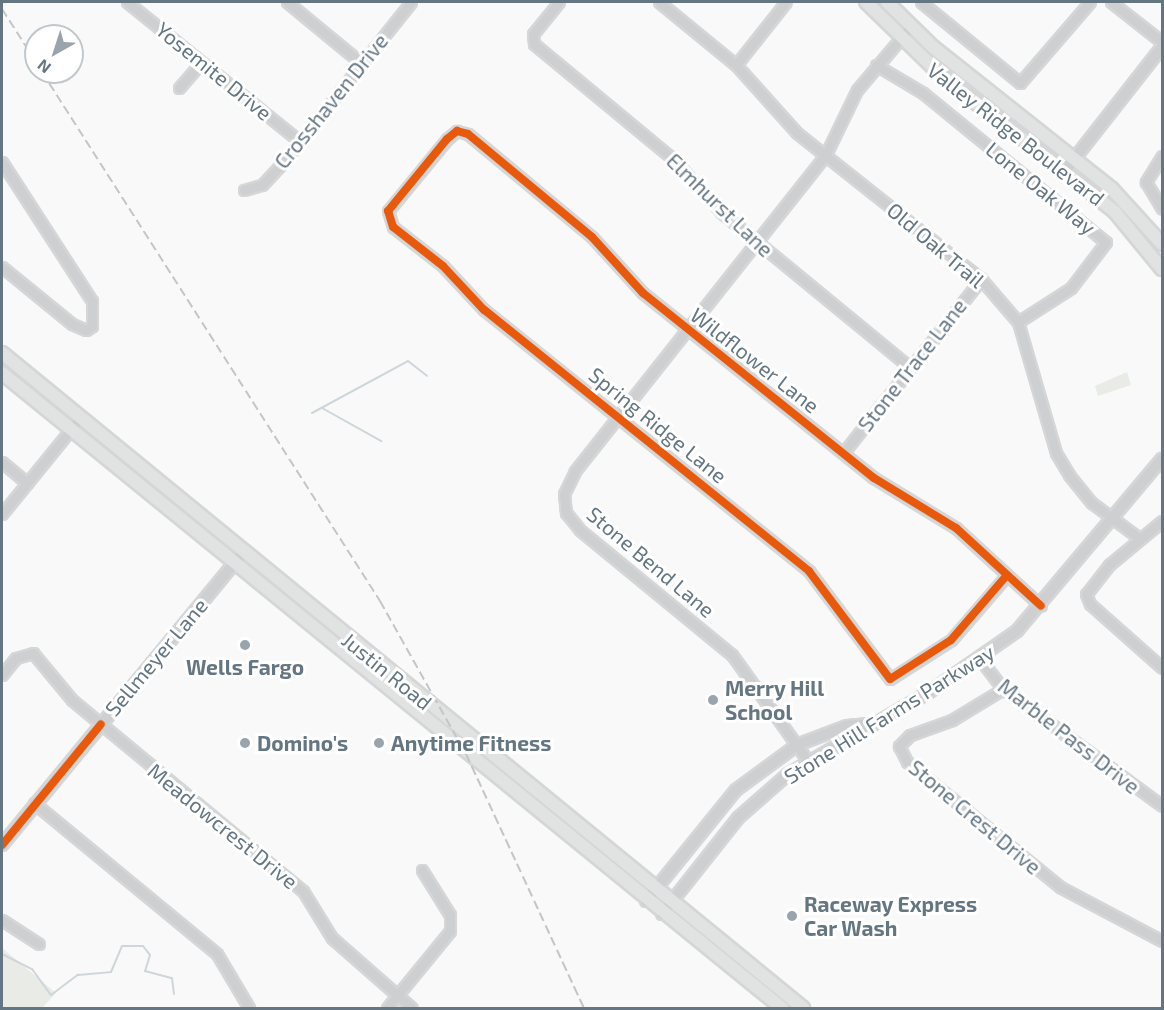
<!DOCTYPE html>
<html>
<head>
<meta charset="utf-8">
<style>
  body { margin:0 }
  #map { position:relative; width:1164px; height:1010px; overflow:hidden; background:#f9f9f9; font-family:"Exo 2",sans-serif }
  div>[style] { position:absolute }
  [style*='--x'] { left:calc(var(--x)*1px); top:calc(var(--y)*1px); width:calc(var(--w)*1px); rotate:calc(var(--a)*1deg) }
  .green>* { inset:0; background:#e8ebe6 }
  .stream>* { height:2px; margin:-1px; padding:0 1px; transform-origin:1px; border-radius:1px; background:#ced6d9 }
  .roads { filter:drop-shadow(2px 0 #d5d6d7) drop-shadow(-2px 0 #d5d6d7) drop-shadow(0 2px #d5d6d7) drop-shadow(0 -2px #d5d6d7) }
  .minor>* { height:9px; margin:-4.5px; padding:0 4.5px; transform-origin:4.5px; border-radius:4.5px; background:#cecfd0 }
  .tertiary>* { height:10px; margin:-5px; padding:0 5px; transform-origin:5px; border-radius:5px; background:#cecfd0 }
  .secondary>* { height:12px; margin:-6px; padding:0 6px; transform-origin:6px; border-radius:6px; background:#e1e2e2 }
  .rail>* { height:2px; margin-top:-1px; transform-origin:0; background:repeating-linear-gradient(90deg,#c3c5c6 0 9px,transparent 0 13.5px) }
  .cycleway>* { height:8px; margin:-4px; padding:0 4px; transform-origin:4px; border-radius:4px; background:#e8590c }
  .dots>* { width:16px; height:16px; translate:-50% -50%; box-sizing:border-box; border:3px solid #fff; border-radius:50% }
  span { translate:-50% -50%; white-space:nowrap; text-align:center; line-height:1.15; -webkit-text-stroke:6px #fff; paint-order:stroke }
  .street-label { font-size:21px; color:#657683 }
  .poi-label { font-size:21px; color:#657683; font-weight:700 }
  .left { translate:0 -50%; text-align:left }
  .frame { position:absolute; inset:0; border:3px solid #657683; pointer-events:none }
  .north { position:absolute; left:24px; top:24px; width:60px; height:60px; box-sizing:border-box; background:#fff; border:2px solid #c1c8cd; border-radius:50%; rotate:219deg; font-size:16px; font-weight:700; line-height:24px; text-align:center; color:#657683 }
  .north::after { content:''; display:block; margin:auto; width:21px; height:27px; background:#99a4ac; clip-path:polygon(50% 0,100% 100%,50% 72%,0 100%) }
</style>
</head>
<body>
<div id="map">
  <div class="green">
    <i style="clip-path:polygon(1127px 372px,1131px 385px,1098px 396px,1095px 386px)"></i>
    <i style="clip-path:polygon(2px 948px,56px 993px,42px 1008px,2px 1008px)"></i>
  </div>
  <div class="stream">
    <i style="--x:322;--y:408;--w:68;--a:29.2"></i>
    <i style="--x:312;--y:413;--w:109;--a:-28.4"></i>
    <i style="--x:408;--y:361;--w:24;--a:38"></i>
    <i style="--x:2;--y:954;--w:34;--a:27"></i>
    <i style="--x:32;--y:969;--w:32;--a:54"></i>
    <i style="--x:51;--y:995;--w:34;--a:-37"></i>
    <i style="--x:78;--y:975;--w:33;--a:-5"></i>
    <i style="--x:111;--y:972;--w:28;--a:-67"></i>
    <i style="--x:122;--y:946;--w:21;--a:0"></i>
    <i style="--x:143;--y:946;--w:11;--a:52"></i>
    <i style="--x:150;--y:955;--w:17;--a:107"></i>
    <i style="--x:145;--y:971;--w:28;--a:15"></i>
    <i style="--x:172;--y:978;--w:16;--a:83"></i>
  </div>
  <div class="roads">
    <div class="minor">
      <i style="--x:127;--y:2;--w:221;--a:38.9"></i>
      <i style="--x:287;--y:2;--w:96;--a:39.5"></i>
      <i style="--x:559;--y:2;--w:41;--a:129.1"></i>
      <i style="--x:533;--y:34;--w:10;--a:84"></i>
      <i style="--x:534;--y:44;--w:179;--a:39.6"></i>
      <i style="--x:672;--y:158;--w:74;--a:47.7"></i>
      <i style="--x:722;--y:213;--w:244;--a:39.4"></i>
      <i style="--x:659;--y:2;--w:99;--a:39.3"></i>
      <i style="--x:736;--y:65;--w:91;--a:48.1"></i>
      <i style="--x:797;--y:133;--w:235;--a:38.4"></i>
      <i style="--x:981;--y:279;--w:57;--a:49.3"></i>
      <i style="--x:1018;--y:322;--w:136;--a:73.8"></i>
      <i style="--x:1056;--y:453;--w:26;--a:59"></i>
      <i style="--x:1069;--y:475;--w:36;--a:51"></i>
      <i style="--x:1092;--y:503;--w:59;--a:36.7"></i>
      <i style="--x:921;--y:2;--w:128;--a:39.3"></i>
      <i style="--x:1020;--y:83;--w:107;--a:-49.2"></i>
      <i style="--x:1111;--y:2;--w:65;--a:38.1"></i>
      <i style="--x:736;--y:65;--w:80;--a:-51.6"></i>
      <i style="--x:876;--y:65;--w:55;--a:30.8"></i>
      <i style="--x:923;--y:93;--w:236;--a:39.2"></i>
      <i style="--x:1106;--y:242;--w:58;--a:127.3"></i>
      <i style="--x:1071;--y:288;--w:63;--a:147.3"></i>
      <i style="--x:179;--y:88;--w:33;--a:-49"></i>
      <i style="--x:1162;--y:156;--w:31;--a:122"></i>
      <i style="--x:1146;--y:182;--w:31;--a:59"></i>
      <i style="--x:2;--y:162;--w:166;--a:57.1"></i>
      <i style="--x:92;--y:301;--w:25;--a:90"></i>
      <i style="--x:92;--y:326;--w:7;--a:146"></i>
      <i style="--x:86;--y:330;--w:15;--a:-157"></i>
      <i style="--x:72;--y:324;--w:90;--a:-140.8"></i>
      <i style="--x:244;--y:190;--w:19;--a:-16"></i>
      <i style="--x:262;--y:185;--w:34;--a:-47"></i>
      <i style="--x:285;--y:160;--w:202;--a:-51.4"></i>
      <i style="--x:844;--y:452;--w:221;--a:-51.6"></i>
      <i style="--x:2;--y:462;--w:33;--a:40"></i>
      <i style="--x:2;--y:514;--w:124;--a:-50.9"></i>
      <i style="--x:1162;--y:521;--w:69;--a:140.3"></i>
      <i style="--x:1109;--y:565;--w:37;--a:128"></i>
      <i style="--x:1086;--y:594;--w:11;--a:68"></i>
      <i style="--x:1090;--y:604;--w:96;--a:41.6"></i>
      <i style="--x:1007;--y:575;--w:86;--a:130.7"></i>
      <i style="--x:951;--y:640;--w:72;--a:147.4"></i>
      <i style="--x:890;--y:679;--w:135;--a:-126.9"></i>
      <i style="--x:809;--y:571;--w:417;--a:-141.2"></i>
      <i style="--x:484;--y:310;--w:60;--a:-133"></i>
      <i style="--x:443;--y:266;--w:63;--a:-142"></i>
      <i style="--x:393;--y:227;--w:17;--a:-107"></i>
      <i style="--x:388;--y:211;--w:93;--a:-50.7"></i>
      <i style="--x:447;--y:139;--w:13;--a:-39"></i>
      <i style="--x:457;--y:131;--w:11;--a:15"></i>
      <i style="--x:468;--y:134;--w:161;--a:39.7"></i>
      <i style="--x:592;--y:237;--w:76;--a:47.7"></i>
      <i style="--x:643;--y:293;--w:296;--a:38.7"></i>
      <i style="--x:874;--y:478;--w:96;--a:31.4"></i>
      <i style="--x:956;--y:528;--w:115;--a:42.5"></i>
      <i style="--x:981;--y:660;--w:36;--a:53"></i>
      <i style="--x:1003;--y:689;--w:197;--a:36.3"></i>
      <i style="--x:2;--y:675;--w:22;--a:-51"></i>
      <i style="--x:16;--y:658;--w:18;--a:-16"></i>
      <i style="--x:33;--y:653;--w:61;--a:50.3"></i>
      <i style="--x:72;--y:700;--w:300;--a:39.6"></i>
      <i style="--x:303;--y:891;--w:55;--a:58.3"></i>
      <i style="--x:332;--y:938;--w:106;--a:41.2"></i>
      <i style="--x:1003;--y:689;--w:60;--a:148.7"></i>
      <i style="--x:952;--y:720;--w:45;--a:160.3"></i>
      <i style="--x:910;--y:735;--w:16;--a:135"></i>
      <i style="--x:899;--y:746;--w:18;--a:63"></i>
      <i style="--x:907;--y:762;--w:198;--a:39.2"></i>
      <i style="--x:1060;--y:887;--w:115;--a:27.9"></i>
      <i style="--x:808;--y:761;--w:130;--a:-125.6"></i>
      <i style="--x:732;--y:655;--w:197;--a:-140.6"></i>
      <i style="--x:580;--y:530;--w:22;--a:-129"></i>
      <i style="--x:566;--y:513;--w:19;--a:-96"></i>
      <i style="--x:564;--y:494;--w:25;--a:-64"></i>
      <i style="--x:575;--y:471;--w:404;--a:-51.6"></i>
      <i style="--x:826;--y:154;--w:71;--a:-64.2"></i>
      <i style="--x:857;--y:90;--w:82;--a:-49.9"></i>
      <i style="--x:34;--y:803;--w:237;--a:39.5"></i>
      <i style="--x:217;--y:954;--w:63;--a:59.3"></i>
      <i style="--x:2;--y:920;--w:44;--a:33"></i>
      <i style="--x:387;--y:1008;--w:99;--a:-50.7"></i>
      <i style="--x:450;--y:931;--w:16;--a:-90"></i>
      <i style="--x:450;--y:915;--w:53;--a:-121.9"></i>
    </div>
    <div class="tertiary">
      <i style="--x:1064;--y:172;--w:159;--a:-51.9"></i>
      <i style="--x:2;--y:845;--w:379;--a:-50.5"></i>
      <i style="--x:646;--y:901;--w:143;--a:-51"></i>
      <i style="--x:736;--y:790;--w:76;--a:-36.4"></i>
      <i style="--x:797;--y:745;--w:53;--a:-20.8"></i>
      <i style="--x:847;--y:726;--w:22;--a:-5"></i>
      <i style="--x:662;--y:914;--w:122;--a:-51.6"></i>
      <i style="--x:738;--y:818;--w:67;--a:-41.3"></i>
      <i style="--x:788;--y:774;--w:162;--a:-30.1"></i>
      <i style="--x:928;--y:693;--w:108;--a:-34.9"></i>
      <i style="--x:1017;--y:631;--w:225;--a:-49.9"></i>
    </div>
    <div class="secondary">
      <i style="--x:866;--y:2;--w:107;--a:44.2"></i>
      <i style="--x:943;--y:77;--w:219;--a:38.1"></i>
      <i style="--x:1115;--y:212;--w:74;--a:50.5"></i>
      <i style="--x:887;--y:2;--w:64;--a:44.4"></i>
      <i style="--x:933;--y:47;--w:228;--a:38.4"></i>
      <i style="--x:1112;--y:189;--w:74;--a:47.7"></i>
      <i style="--x:2;--y:353;--w:1035;--a:39.27"></i>
      <i style="--x:2;--y:373;--w:1006;--a:39.15"></i>
    </div>
  </div>
  <div class="rail">
    <i style="--x:2;--y:9;--w:63;--a:57.3"></i>
    <i style="--x:42;--y:72;--w:628;--a:57.42"></i>
    <i style="--x:380;--y:601;--w:176;--a:60.7"></i>
    <i style="--x:466;--y:754;--w:280;--a:65.1"></i>
  </div>
  <div class="cycleway">
    <i style="--x:1007;--y:575;--w:86;--a:130.7"></i>
    <i style="--x:951;--y:640;--w:72;--a:147.4"></i>
    <i style="--x:890;--y:679;--w:135;--a:-126.9"></i>
    <i style="--x:809;--y:571;--w:417;--a:-141.2"></i>
    <i style="--x:484;--y:310;--w:60;--a:-133"></i>
    <i style="--x:443;--y:266;--w:63;--a:-142"></i>
    <i style="--x:393;--y:227;--w:17;--a:-107"></i>
    <i style="--x:388;--y:211;--w:93;--a:-50.7"></i>
    <i style="--x:447;--y:139;--w:13;--a:-39"></i>
    <i style="--x:457;--y:131;--w:11;--a:15"></i>
    <i style="--x:468;--y:134;--w:161;--a:39.7"></i>
    <i style="--x:592;--y:237;--w:76;--a:47.7"></i>
    <i style="--x:643;--y:293;--w:296;--a:38.7"></i>
    <i style="--x:874;--y:478;--w:96;--a:31.4"></i>
    <i style="--x:956;--y:528;--w:115;--a:42.5"></i>
    <i style="--x:2;--y:845;--w:156;--a:-50.7"></i>
  </div>
  <div class="dots">
    <i style="left:245px;top:645px;background:#99a4ac"></i>
    <i style="left:713px;top:700px;background:#99a4ac"></i>
    <i style="left:245px;top:743px;background:#99a4ac"></i>
    <i style="left:379px;top:743px;background:#99a4ac"></i>
    <i style="left:792px;top:916px;background:#99a4ac"></i>
  </div>
  <div class="street-label">
    <span style="left:214px;top:71px;rotate:39deg">Yosemite Drive</span>
    <span style="left:331px;top:101px;rotate:-51deg">Crosshaven Drive</span>
    <span style="left:1016px;top:134px;rotate:38deg">Valley Ridge Boulevard</span>
    <span style="left:1041px;top:188px;rotate:39deg">Lone Oak Way</span>
    <span style="left:720px;top:205px;rotate:44deg">Elmhurst Lane</span>
    <span style="left:936px;top:245px;rotate:40deg">Old Oak Trail</span>
    <span style="left:755px;top:360px;rotate:38deg">Wildflower Lane</span>
    <span style="left:912px;top:365px;rotate:-52deg">Stone Trace Lane</span>
    <span style="left:658px;top:425px;rotate:39deg">Spring Ridge Lane</span>
    <span style="left:651px;top:562px;rotate:40deg">Stone Bend Lane</span>
    <span style="left:156px;top:657px;rotate:-50deg">Sellmeyer Lane</span>
    <span style="left:387px;top:671px;rotate:39deg">Justin Road</span>
    <span style="left:889px;top:714px;rotate:-32deg">Stone Hill Farms Parkway</span>
    <span style="left:1069px;top:736px;rotate:38deg">Marble Pass Drive</span>
    <span style="left:975px;top:817px;rotate:40deg">Stone Crest Drive</span>
    <span style="left:223px;top:826px;rotate:39deg">Meadowcrest Drive</span>
  </div>
  <div class="poi-label">
    <span style="left:245px;top:667px">Wells Fargo</span>
    <span class="left" style="left:725px;top:700px">Merry Hill<br>School</span>
    <span class="left" style="left:257px;top:743px">Domino's</span>
    <span class="left" style="left:391px;top:743px">Anytime Fitness</span>
    <span class="left" style="left:804px;top:916px">Raceway Express<br>Car Wash</span>
  </div>
  <div class="frame"></div>
  <div class="north">N</div>
</div>
</body>
</html>
